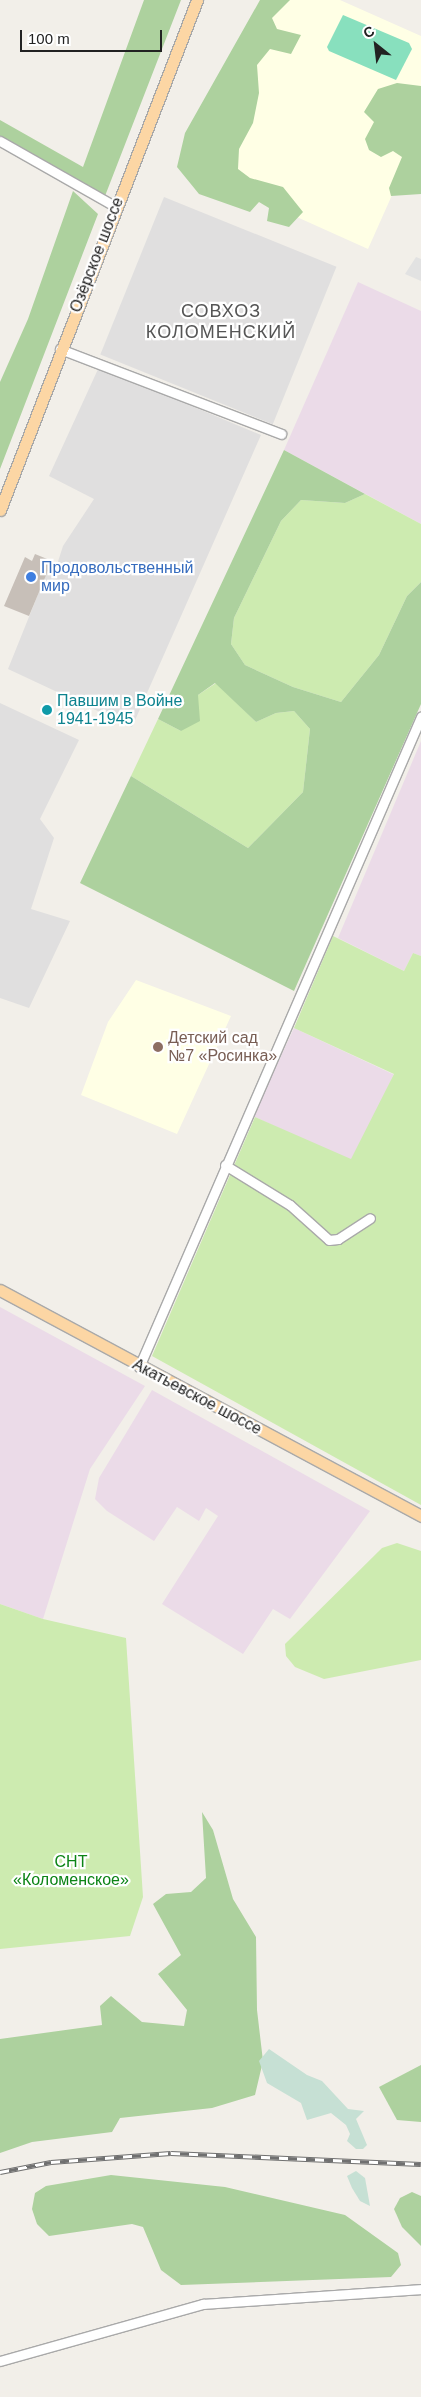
<!DOCTYPE html>
<html>
<head>
<meta charset="utf-8">
<style>
  body { margin:0 }
  #map { position:relative; width:421px; height:2397px; overflow:hidden; background:#f2efe9; font-family:Helvetica,sans-serif }
  div>[style] { position:absolute }
  [style*='--x'] { left:calc(var(--x)*1px); top:calc(var(--y)*1px); width:calc(var(--w)*1px); rotate:calc(var(--a)*1deg) }
  .residential>* { inset:0; background:#e0dfdf; transform-origin:0 0 }
  .industrial>* { inset:0; background:#ebdbe8; transform-origin:0 0 }
  .education>* { inset:0; background:#ffffe5 }
  .grass>* { inset:0; background:#cdebb0 }
  .forest>* { inset:0; background:#add19e }
  .wetland>* { inset:0; background:#c6e0d4 }
  .pitch>* { inset:0; background:#88e0be }
  .parking>* { inset:0; background:#e2e2e2 }
  .building>* { inset:0; background:#c7bfb8 }
  .roads { filter:drop-shadow(1px 0 #a9a9a9) drop-shadow(-1px 0 #a9a9a9) drop-shadow(0 1px #a9a9a9) drop-shadow(0 -1px #a9a9a9) }
  .minor>* { height:9px; margin:-4.5px; padding:0 4.5px; transform-origin:4.5px; border-radius:4.5px; background:#fff }
  .major>* { height:11px; margin:-5.5px; padding:0 5.5px; transform-origin:5.5px; border-radius:5.5px; background:#fcd6a4 }
  .rail>* { height:5px; margin-top:-2.5px; transform-origin:0; background:repeating-linear-gradient(90deg,#fff 0 9px,#707070 0 18px); box-sizing:border-box; border-block:1px solid #707070 }
  .dots>* { width:14px; height:14px; translate:-50% -50%; box-sizing:border-box; border:2px solid #fff; border-radius:50% }
  span { translate:-50% -50%; white-space:nowrap; text-align:center; line-height:1.15; -webkit-text-stroke:4.5px #fff; paint-order:stroke }
  .street-label { font-size:16px; color:#222 }
  .shop-label { font-size:16px; color:#366cbe }
  .left { translate:0 -50%; text-align:left }
  .culture-label { font-size:16px; color:#0d838f }
  .education-label { font-size:16px; color:#785e54 }
  .park-label { font-size:16px; color:#0c8416 }
  .neighbourhood-label { font-size:18px; color:#555; letter-spacing:1px }
  .north { position:absolute; left:351px; top:20px; width:50px; height:50px; -webkit-text-stroke:4px #fff; paint-order:stroke; rotate:331deg; font-size:14px; font-weight:700; line-height:20px; text-align:center; color:#222 }
  .north::after { content:''; display:block; margin:auto; width:18px; height:22px; background:#222; clip-path:polygon(50% 0,100% 100%,50% 72%,0 100%) }
  .scale { position:absolute; left:20px; top:30px; width:142px; height:22px; box-sizing:border-box; border:2px solid #222; border-top:0; padding-left:6px; font-size:15px; line-height:18px; white-space:nowrap; color:#222; -webkit-text-stroke:4px #fff; paint-order:stroke }
</style>
</head>
<body>
<div id="map">
  <div class="residential">
    <i style="left:164px;top:197px;width:186px;height:170px;rotate:22deg"></i>
    <i style="clip-path:polygon(99px 367px,261px 435px,132px 727px,8px 669px,47px 572px,54px 574px,63px 546px,94px 499px,49px 476px)"></i>
    <i style="clip-path:polygon(0 703px,79px 740px,40px 819px,54px 838px,31px 909px,70px 921px,29px 1008px,0 998px)"></i>
  </div>
  <div class="industrial">
    <i style="clip-path:polygon(358px 282px,421px 311px,421px 524px,284px 450px)"></i>
    <i style="clip-path:polygon(421px 741px,421px 956px,413px 953px,404px 971px,338px 938px)"></i>
    <i style="left:294px;top:1028px;width:110px;height:97px;rotate:25deg"></i>
    <i style="clip-path:polygon(0 1307px,145px 1386px,90px 1469px,43px 1619px,0 1604px)"></i>
    <i style="clip-path:polygon(152px 1390px,370px 1511px,290px 1619px,273px 1609px,243px 1654px,162px 1604px,218px 1516px,206px 1508px,199px 1521px,177px 1507px,154px 1541px,107px 1511px,95px 1499px,99px 1478px)"></i>
  </div>
  <div class="education">
    <i style="clip-path:polygon(280px 0,340px 0,421px 36px,421px 130px,368px 249px,201px 174px)"></i>
    <i style="clip-path:polygon(136px 980px,231px 1016px,177px 1134px,81px 1095px,108px 1022px)"></i>
  </div>
  <div class="grass">
    <i style="clip-path:polygon(365px 494px,421px 524px,421px 582px,407px 596px,379px 655px,341px 702px,293px 687px,245px 665px,231px 644px,234px 618px,281px 521px,301px 500px,345px 503px)"></i>
    <i style="clip-path:polygon(216px 683px,256px 722px,276px 713px,294px 711px,310px 729px,303px 792px,248px 848px,131px 776px,158px 719px,181px 731px,198px 695px)"></i>
    <i style="clip-path:polygon(333px 936px,404px 971px,413px 953px,421px 956px,421px 1505px,152px 1356px,255px 1117px,351px 1159px,394px 1074px,294px 1028px)"></i>
    <i style="clip-path:polygon(397px 1543px,421px 1551px,421px 1660px,324px 1679px,295px 1667px,286px 1656px,285px 1644px,382px 1548px)"></i>
    <i style="clip-path:polygon(0 1604px,43px 1619px,126px 1638px,143px 1897px,130px 1936px,0 1949px)"></i>
  </div>
  <div class="forest">
    <i style="clip-path:polygon(144px 0,181px 0,105px 196px,0 138px,0 120px,83px 167px)"></i>
    <i style="clip-path:polygon(260px 0,290px 0,272px 18px,277px 29px,301px 35px,291px 54px,270px 49px,257px 65px,259px 93px,253px 123px,239px 149px,238px 169px,250px 178px,283px 187px,303px 212px,289px 227px,267px 221px,269px 208px,259px 202px,250px 212px,199px 194px,177px 167px,185px 133px)"></i>
    <i style="clip-path:polygon(397px 83px,421px 86px,421px 194px,391px 196px,389px 188px,402px 157px,393px 151px,381px 157px,369px 150px,365px 139px,374px 122px,364px 112px,378px 89px)"></i>
    <i style="clip-path:polygon(73px 191px,98px 214px,0 469px,0 382px,28px 319px)"></i>
    <i style="clip-path:polygon(284px 450px,365px 494px,345px 503px,301px 500px,281px 521px,234px 618px,231px 644px,245px 665px,293px 687px,341px 702px,379px 655px,407px 596px,421px 582px,421px 704px,294px 991px,80px 883px,131px 776px,248px 848px,303px 792px,310px 729px,294px 711px,276px 713px,256px 722px,215px 683px,198px 695px,200px 721px,181px 731px,158px 719px)"></i>
    <i style="clip-path:polygon(202px 1812px,213px 1830px,233px 1899px,256px 1937px,257px 2010px,263px 2061px,255px 2095px,212px 2108px,120px 2118px,112px 2132px,32px 2142px,0 2153px,0 2039px,102px 2025px,100px 2006px,111px 1996px,142px 2022px,184px 2026px,187px 2010px,158px 1974px,181px 1955px,153px 1904px,166px 1894px,191px 1892px,206px 1878px)"></i>
    <i style="clip-path:polygon(421px 2065px,421px 2122px,397px 2120px,379px 2087px)"></i>
    <i style="clip-path:polygon(111px 2175px,225px 2187px,345px 2215px,398px 2253px,401px 2265px,391px 2277px,181px 2285px,161px 2270px,143px 2227px,132px 2224px,49px 2236px,37px 2224px,32px 2209px,35px 2193px,46px 2186px)"></i>
    <i style="clip-path:polygon(412px 2192px,421px 2196px,421px 2246px,402px 2227px,394px 2209px,400px 2198px)"></i>
  </div>
  <div class="wetland">
    <i style="clip-path:polygon(269px 2049px,307px 2075px,322px 2081px,348px 2109px,364px 2111px,356px 2119px,367px 2145px,363px 2149px,356px 2149px,347px 2141px,350px 2134px,346px 2125px,331px 2113px,307px 2120px,301px 2103px,267px 2083px,259px 2061px)"></i>
    <i style="clip-path:polygon(356px 2171px,365px 2178px,370px 2206px,360px 2201px,352px 2188px,347px 2176px)"></i>
  </div>
  <div class="pitch">
    <i style="clip-path:polygon(343px 15px,409px 43px,412px 49px,396px 80px,329px 51px,327px 47px)"></i>
  </div>
  <div class="parking">
    <i style="clip-path:polygon(416px 257px,421px 259px,421px 281px,405px 274px)"></i>
  </div>
  <div class="building">
    <i style="clip-path:polygon(35px 554px,52px 561px,29px 616px,4px 606px,25px 557px,32px 561px)"></i>
  </div>
  <div class="roads">
    <div class="minor">
      <i style="--x:0;--y:141;--w:133;--a:29.6"></i>
      <i style="--x:60;--y:349;--w:237;--a:21"></i>
      <i style="--x:225;--y:1165;--w:76;--a:31.6"></i>
      <i style="--x:290;--y:1205;--w:52;--a:41.9"></i>
      <i style="--x:329;--y:1240;--w:9;--a:-6"></i>
      <i style="--x:338;--y:1239;--w:38;--a:-33"></i>
      <i style="--x:139;--y:1367;--w:709;--a:-66.55"></i>
      <i style="--x:0;--y:2361;--w:211;--a:-15.7"></i>
      <i style="--x:203;--y:2304;--w:219;--a:-3.9"></i>
    </div>
    <div class="major">
      <i style="--x:0;--y:510;--w:547;--a:-68.88"></i>
      <i style="--x:0;--y:1290;--w:478;--a:28.2"></i>
    </div>
  </div>
  <div class="rail">
    <i style="--x:0;--y:2172;--w:52;--a:-11.1"></i>
    <i style="--x:51;--y:2162;--w:120;--a:-4.3"></i>
    <i style="--x:171;--y:2153;--w:250;--a:2.5"></i>
  </div>
  <div class="dots">
    <i style="left:31px;top:577px;background:#3f7fe0"></i>
    <i style="left:47px;top:710px;background:#0f9aa8"></i>
    <i style="left:158px;top:1047px;background:#8d6e63"></i>
  </div>
  <div class="street-label">
    <span style="left:97px;top:255px;rotate:-69deg">Озёрское шоссе</span>
    <span style="left:197px;top:1397px;rotate:28deg">Акатьевское шоссе</span>
  </div>
  <div class="shop-label">
    <span class="left" style="left:41px;top:577px">Продовольственный<br>мир</span>
  </div>
  <div class="culture-label">
    <span class="left" style="left:57px;top:710px">Павшим в Войне<br>1941-1945</span>
  </div>
  <div class="education-label">
    <span class="left" style="left:168px;top:1047px">Детский сад<br>№7 «Росинка»</span>
  </div>
  <div class="park-label">
    <span style="left:71px;top:1871px">СНТ<br>«Коломенское»</span>
  </div>
  <div class="neighbourhood-label">
    <span style="left:221px;top:322px">СОВХОЗ<br>КОЛОМЕНСКИЙ</span>
  </div>
  <div class="north">С</div>
  <div class="scale">100 m</div>
</div>
</body>
</html>
